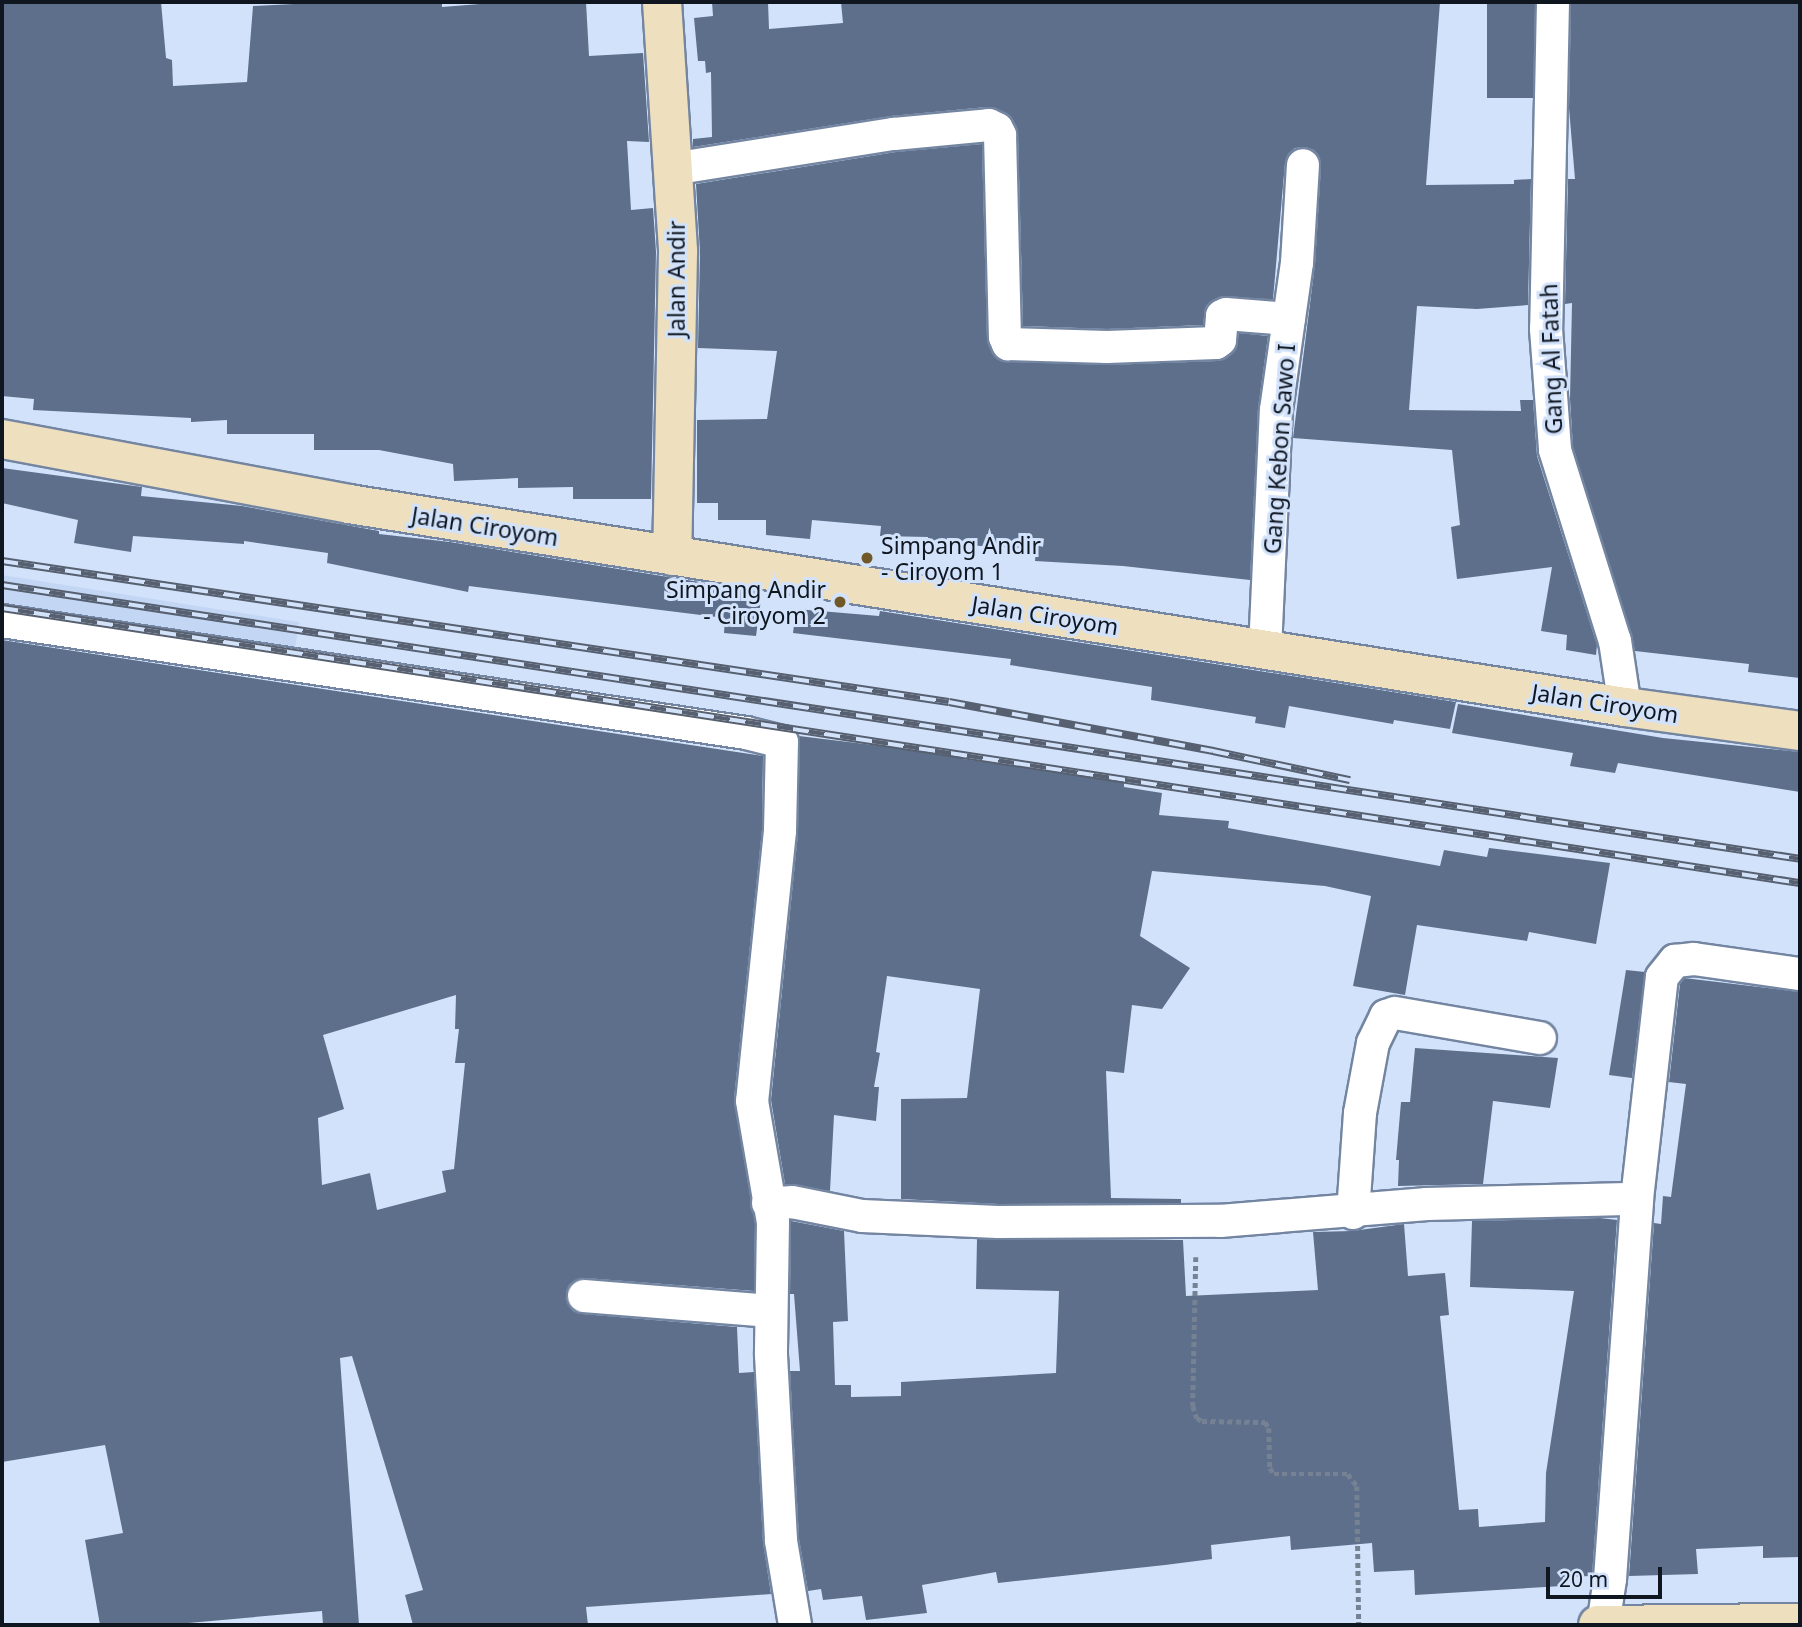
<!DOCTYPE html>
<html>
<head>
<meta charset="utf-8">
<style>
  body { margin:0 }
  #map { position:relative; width:1802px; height:1627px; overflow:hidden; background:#d2e2fb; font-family:"Noto Sans",sans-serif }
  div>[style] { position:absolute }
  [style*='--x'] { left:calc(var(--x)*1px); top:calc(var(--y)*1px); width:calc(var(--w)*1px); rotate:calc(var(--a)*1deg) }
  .built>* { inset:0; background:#c3d7f5; transform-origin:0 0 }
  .building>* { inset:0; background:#5d6f8a; transform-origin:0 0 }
  .path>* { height:4.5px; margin-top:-2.25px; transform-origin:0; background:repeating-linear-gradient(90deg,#768193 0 5px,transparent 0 8.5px) }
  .roads { filter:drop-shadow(2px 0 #7385a1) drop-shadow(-2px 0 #7385a1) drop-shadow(0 2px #7385a1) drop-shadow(0 -2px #7385a1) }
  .street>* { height:32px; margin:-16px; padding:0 16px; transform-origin:16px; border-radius:16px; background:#fff }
  .secondary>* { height:38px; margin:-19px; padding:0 19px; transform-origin:19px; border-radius:19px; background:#eedfbe }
  .rail>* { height:8px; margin-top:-4px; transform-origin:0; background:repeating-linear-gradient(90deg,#d2e2fb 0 16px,#566070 0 32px); box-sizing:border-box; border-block:2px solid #566070 }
  .dots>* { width:19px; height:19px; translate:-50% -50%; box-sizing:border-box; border:4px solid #d2e2fb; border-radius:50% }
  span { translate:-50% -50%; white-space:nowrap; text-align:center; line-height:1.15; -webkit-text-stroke:6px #d2e2fb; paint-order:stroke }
  .street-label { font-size:23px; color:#0f1620 }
  .poi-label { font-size:23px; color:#0f1620 }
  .left { translate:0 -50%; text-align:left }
  .right { translate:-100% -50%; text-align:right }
  .frame { position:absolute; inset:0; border:4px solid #0f1620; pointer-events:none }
  .scale { position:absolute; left:1546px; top:1567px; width:116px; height:32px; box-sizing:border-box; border:4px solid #0f1620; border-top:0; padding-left:9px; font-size:21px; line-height:24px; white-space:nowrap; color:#0f1620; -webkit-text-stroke:5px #d2e2fb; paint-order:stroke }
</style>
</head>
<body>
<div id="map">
  <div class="built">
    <i style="left:2px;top:575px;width:301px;height:41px;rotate:9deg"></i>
  </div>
  <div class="building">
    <i style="clip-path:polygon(2px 2px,161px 2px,166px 58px,172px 60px,173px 86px,247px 82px,253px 6px,334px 2px,442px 2px,442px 7px,505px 2px,586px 2px,589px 56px,643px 53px,649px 142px,627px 141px,631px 210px,653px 208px,656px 252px,651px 499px,573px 499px,573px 487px,518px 488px,518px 478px,454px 481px,453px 464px,379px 450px,314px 450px,314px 434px,227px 434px,227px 420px,191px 422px,191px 418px,33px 410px,34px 399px,2px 396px)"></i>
    <i style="clip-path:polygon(712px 2px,768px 2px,769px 29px,843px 23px,841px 2px,1440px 2px,1426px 185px,1514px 184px,1514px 180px,1531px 179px,1528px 305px,1477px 309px,1417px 306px,1409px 410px,1521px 411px,1520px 400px,1533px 400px,1537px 456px,1597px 645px,1596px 655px,1566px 650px,1567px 635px,1541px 631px,1552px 567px,1457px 579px,1451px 527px,1460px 525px,1452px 450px,1293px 438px,1315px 264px,1321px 166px,1314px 150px,1305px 147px,1295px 148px,1288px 154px,1285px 163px,1273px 299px,1218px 298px,1206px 306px,1203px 325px,1107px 329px,1023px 326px,1018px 135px,1013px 120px,1005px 113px,987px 107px,891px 116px,693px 147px,693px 139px,712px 137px,711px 72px,706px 73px,705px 61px,698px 61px,694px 18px,713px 16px)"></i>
    <i style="left:1487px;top:2px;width:48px;height:96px"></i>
    <i style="clip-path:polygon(1571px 2px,1800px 2px,1800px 678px,1748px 672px,1749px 664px,1635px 651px,1573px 447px,1570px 399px,1572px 303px,1565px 304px,1568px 179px,1575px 179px,1569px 108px)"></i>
    <i style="clip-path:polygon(982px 144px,987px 337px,991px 351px,998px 360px,1106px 365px,1217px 361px,1236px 349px,1239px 333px,1268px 336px,1258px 409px,1250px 580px,1123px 566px,1035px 561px,1036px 549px,928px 543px,928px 537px,880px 536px,881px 526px,812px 520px,810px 539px,766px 535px,766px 520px,718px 520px,718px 503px,697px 503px,697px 420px,767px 419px,777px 351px,698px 348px,700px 252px,696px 184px,896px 152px)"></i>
    <i style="clip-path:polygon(2px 468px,142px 487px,141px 496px,242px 506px,379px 531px,379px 534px,450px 542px,762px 592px,756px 636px,724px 633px,725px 618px,469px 586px,468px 592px,327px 563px,328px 553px,244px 541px,244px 544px,133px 536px,131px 552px,74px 543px,78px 520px,2px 503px)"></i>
    <i style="clip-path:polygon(796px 609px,879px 616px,880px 611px,1456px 702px,1450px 729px,1394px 720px,1393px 724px,1289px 706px,1285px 728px,1255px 723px,1256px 717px,1151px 700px,1152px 687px,1010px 665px,1011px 659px,793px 633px)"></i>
    <i style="clip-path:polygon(evenodd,2px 640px,763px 756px,762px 830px,734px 1099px,755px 1223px,754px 1291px,585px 1278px,569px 1285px,566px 1295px,573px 1311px,583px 1314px,737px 1327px,739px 1373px,754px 1372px,763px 1542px,771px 1594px,586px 1607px,588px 1625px,413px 1625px,405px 1595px,423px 1590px,352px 1356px,340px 1358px,359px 1625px,323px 1625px,322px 1611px,166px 1625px,100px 1625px,85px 1540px,123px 1533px,105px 1445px,2px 1462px,2px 640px,456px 995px,455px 1029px,459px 1029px,455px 1063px,465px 1063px,454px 1169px,442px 1171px,446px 1192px,377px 1210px,370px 1173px,322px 1185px,318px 1118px,344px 1109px,323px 1035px,456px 995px)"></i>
    <i style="clip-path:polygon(1458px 704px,1663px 738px,1800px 752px,1800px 792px,1618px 763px,1615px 773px,1570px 766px,1573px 753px,1452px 733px)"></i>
    <i style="clip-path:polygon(799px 736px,963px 756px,963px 759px,1124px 781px,1124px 787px,1162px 793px,1159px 815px,1229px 821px,1228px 828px,1440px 866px,1444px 850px,1487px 857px,1489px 848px,1610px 863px,1596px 944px,1529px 932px,1527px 941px,1417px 925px,1405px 995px,1353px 986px,1371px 896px,1325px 886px,1152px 871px,1140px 936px,1190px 968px,1162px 1009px,1132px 1005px,1124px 1073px,1106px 1071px,1111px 1198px,1181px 1199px,1181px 1203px,998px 1204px,901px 1199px,901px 1099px,967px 1098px,980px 989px,887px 976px,876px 1052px,880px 1053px,874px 1087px,879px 1087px,876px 1121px,834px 1115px,830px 1191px,785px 1184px,771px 1100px,798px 833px)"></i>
    <i style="clip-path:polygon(1626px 970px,1645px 972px,1632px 1078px,1609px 1075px)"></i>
    <i style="clip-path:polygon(1684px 978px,1800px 992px,1800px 1557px,1763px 1558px,1763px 1546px,1696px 1549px,1698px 1574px,1629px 1576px,1654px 1223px,1661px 1224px,1663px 1196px,1671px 1197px,1686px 1084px,1669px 1082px,1680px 984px)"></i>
    <i style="clip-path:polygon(1415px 1048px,1558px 1058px,1550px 1108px,1493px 1101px,1483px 1184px,1398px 1186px,1399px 1160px,1396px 1160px,1401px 1102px,1410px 1102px)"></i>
    <i style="clip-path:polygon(1600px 1218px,1617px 1220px,1592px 1576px,1563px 1577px,1562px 1586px,1415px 1595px,1414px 1570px,1374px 1572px,1372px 1543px,1291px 1550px,1290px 1536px,1211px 1545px,1212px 1559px,1165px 1565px,998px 1583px,996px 1572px,922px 1585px,927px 1613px,866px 1620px,862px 1596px,823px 1600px,821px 1589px,808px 1591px,799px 1539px,790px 1371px,800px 1371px,794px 1294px,790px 1294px,791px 1221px,844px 1231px,848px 1321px,833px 1322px,835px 1385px,851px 1385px,851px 1397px,901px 1396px,901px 1382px,1056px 1373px,1059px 1291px,976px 1289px,977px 1239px,1183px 1240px,1186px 1296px,1318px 1290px,1313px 1232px,1352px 1231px,1404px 1224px,1408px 1276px,1445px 1273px,1449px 1315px,1440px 1316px,1459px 1510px,1478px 1509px,1479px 1527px,1545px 1522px,1546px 1473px,1574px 1291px,1470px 1287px,1472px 1221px)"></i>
  </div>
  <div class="path">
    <i style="--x:1196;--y:1257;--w:149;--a:91.2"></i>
    <i style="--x:1193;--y:1406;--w:13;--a:72"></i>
    <i style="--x:1197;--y:1418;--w:6;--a:31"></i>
    <i style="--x:1202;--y:1421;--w:63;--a:0.9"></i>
    <i style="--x:1265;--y:1422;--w:7;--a:56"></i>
    <i style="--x:1269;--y:1428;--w:40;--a:88.6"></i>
    <i style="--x:1270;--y:1468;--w:7;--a:56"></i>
    <i style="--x:1274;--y:1474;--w:74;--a:0"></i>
    <i style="--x:1348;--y:1474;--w:15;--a:53"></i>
    <i style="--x:1357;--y:1486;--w:139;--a:89.2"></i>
  </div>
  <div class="roads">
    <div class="street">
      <i style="--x:1553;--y:2;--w:327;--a:91.2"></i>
      <i style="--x:1546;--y:329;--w:121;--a:85.7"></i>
      <i style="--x:1555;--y:450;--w:200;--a:72.6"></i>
      <i style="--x:1615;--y:641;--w:67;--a:81.4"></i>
      <i style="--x:672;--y:169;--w:225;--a:-9"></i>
      <i style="--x:894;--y:134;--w:95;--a:-5.4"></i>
      <i style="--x:989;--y:125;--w:9;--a:27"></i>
      <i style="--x:997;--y:129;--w:7;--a:63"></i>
      <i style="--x:1000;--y:135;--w:202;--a:88.6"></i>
      <i style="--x:1005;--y:337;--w:8;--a:67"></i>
      <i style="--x:1008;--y:344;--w:99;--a:1.7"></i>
      <i style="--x:1107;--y:347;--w:109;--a:-2.1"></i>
      <i style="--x:1216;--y:343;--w:5;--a:-37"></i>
      <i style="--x:1220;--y:340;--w:24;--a:-85"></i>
      <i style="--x:1222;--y:316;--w:4;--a:-27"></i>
      <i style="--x:1226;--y:314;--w:63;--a:4.5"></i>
      <i style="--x:2;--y:621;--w:752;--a:8.56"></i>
      <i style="--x:746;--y:733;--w:37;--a:14"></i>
      <i style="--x:782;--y:742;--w:89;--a:91.3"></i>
      <i style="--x:780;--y:831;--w:271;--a:95.9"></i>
      <i style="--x:752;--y:1101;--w:123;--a:80.2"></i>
      <i style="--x:773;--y:1222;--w:133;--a:90.9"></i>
      <i style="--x:771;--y:1355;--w:186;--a:86.9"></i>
      <i style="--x:781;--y:1541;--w:85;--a:80.5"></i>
      <i style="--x:1265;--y:650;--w:240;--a:-87.4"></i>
      <i style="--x:1276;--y:410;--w:148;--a:-81.9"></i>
      <i style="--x:1297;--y:263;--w:98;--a:-86.5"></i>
      <i style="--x:768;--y:1203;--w:24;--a:-2"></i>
      <i style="--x:792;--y:1202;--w:71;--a:11.3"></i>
      <i style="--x:862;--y:1216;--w:136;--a:2.5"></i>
      <i style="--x:998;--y:1222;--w:222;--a:-0.3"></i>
      <i style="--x:1220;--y:1221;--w:208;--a:-4.7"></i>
      <i style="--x:1427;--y:1204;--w:210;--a:-1.4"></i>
      <i style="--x:1353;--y:1213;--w:100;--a:-86"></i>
      <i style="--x:1360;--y:1113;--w:71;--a:-79.5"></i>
      <i style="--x:1373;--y:1043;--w:30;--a:-64"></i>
      <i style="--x:1386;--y:1016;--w:9;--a:-18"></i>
      <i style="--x:1395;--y:1013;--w:147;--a:9.8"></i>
      <i style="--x:584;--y:1296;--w:187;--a:4.6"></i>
      <i style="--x:1603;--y:1625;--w:47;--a:-81.3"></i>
      <i style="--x:1610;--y:1579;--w:381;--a:-85.9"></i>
      <i style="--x:1637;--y:1199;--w:223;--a:-83.6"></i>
      <i style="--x:1662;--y:977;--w:21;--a:-51"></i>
      <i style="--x:1675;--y:961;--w:19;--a:-6"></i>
      <i style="--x:1694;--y:959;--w:107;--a:8.1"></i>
    </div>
    <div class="secondary">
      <i style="--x:662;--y:2;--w:251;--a:86.3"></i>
      <i style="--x:678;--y:252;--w:304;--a:91.1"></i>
      <i style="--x:2;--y:439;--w:353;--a:10.6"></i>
      <i style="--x:349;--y:504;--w:1292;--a:9.04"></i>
      <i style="--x:1625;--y:707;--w:177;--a:7.8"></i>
      <i style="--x:1598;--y:1625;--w:202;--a:-0.6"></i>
    </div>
  </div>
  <div class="rail">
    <i style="--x:2;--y:561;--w:957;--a:8.47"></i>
    <i style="--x:949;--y:702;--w:269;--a:10.5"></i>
    <i style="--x:1213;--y:751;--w:140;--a:12"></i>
    <i style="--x:2;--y:585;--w:1819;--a:8.66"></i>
    <i style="--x:2;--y:608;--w:1819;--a:8.7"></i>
  </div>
  <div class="dots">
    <i style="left:867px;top:558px;background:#715829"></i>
    <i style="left:840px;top:602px;background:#715829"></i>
  </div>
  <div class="street-label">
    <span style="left:676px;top:279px;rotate:-90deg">Jalan Andir</span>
    <span style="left:1551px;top:359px;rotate:-92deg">Gang Al Fatah</span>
    <span style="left:1279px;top:449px;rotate:-86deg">Gang Kebon Sawo I</span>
    <span style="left:485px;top:526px;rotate:9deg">Jalan Ciroyom</span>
    <span style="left:1045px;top:615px;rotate:9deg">Jalan Ciroyom</span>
    <span style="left:1605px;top:703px;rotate:9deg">Jalan Ciroyom</span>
  </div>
  <div class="poi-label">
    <span class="left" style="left:881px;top:558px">Simpang Andir<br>- Ciroyom 1</span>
    <span class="right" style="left:826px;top:602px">Simpang Andir<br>- Ciroyom 2</span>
  </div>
  <div class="frame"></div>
  <div class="scale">20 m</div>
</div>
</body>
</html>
